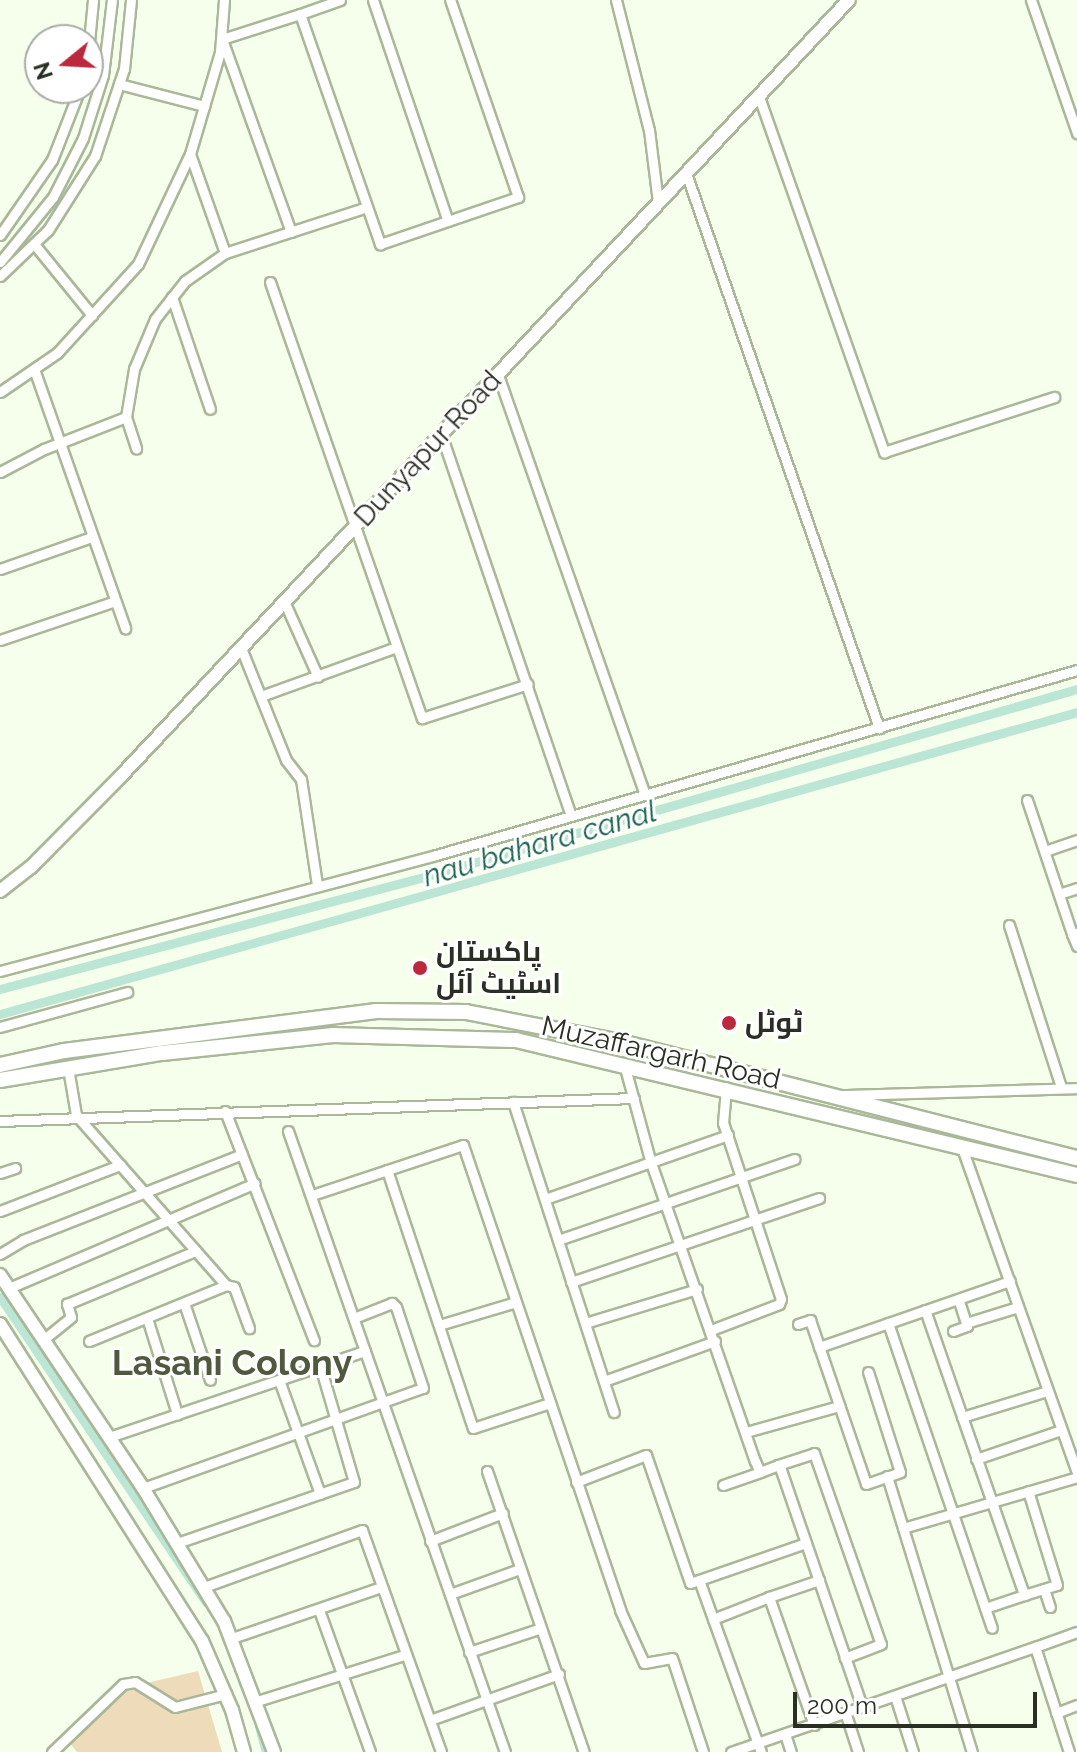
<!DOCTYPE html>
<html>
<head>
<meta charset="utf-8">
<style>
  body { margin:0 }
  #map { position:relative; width:1077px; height:1752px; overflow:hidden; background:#f6ffeb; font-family:Raleway,Cairo,sans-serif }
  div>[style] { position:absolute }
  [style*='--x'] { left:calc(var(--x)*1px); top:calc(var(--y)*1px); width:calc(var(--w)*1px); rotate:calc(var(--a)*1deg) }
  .green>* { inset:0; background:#eedbb9 }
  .canal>* { height:9px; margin:-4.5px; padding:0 4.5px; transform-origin:4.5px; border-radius:4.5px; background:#bbe5d4 }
  .roads { filter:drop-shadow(2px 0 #aab798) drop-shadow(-2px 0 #aab798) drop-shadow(0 2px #aab798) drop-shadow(0 -2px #aab798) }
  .street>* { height:9px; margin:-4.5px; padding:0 4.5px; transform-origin:4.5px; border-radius:4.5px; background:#fff }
  .secondary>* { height:12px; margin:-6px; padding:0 6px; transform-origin:6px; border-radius:6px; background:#fff }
  .primary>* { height:14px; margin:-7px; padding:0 7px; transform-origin:7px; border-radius:7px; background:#fff }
  .dots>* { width:22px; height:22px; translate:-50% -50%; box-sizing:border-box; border:4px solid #fff; border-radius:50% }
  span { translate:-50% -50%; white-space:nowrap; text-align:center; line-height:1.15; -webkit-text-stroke:6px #fff; paint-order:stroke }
  .street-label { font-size:28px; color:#2a2f23 }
  .poi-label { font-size:28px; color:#2a2f23; font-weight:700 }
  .left { translate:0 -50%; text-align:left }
  .water-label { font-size:30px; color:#19634d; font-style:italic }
  .district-label { font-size:36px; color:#4e593d; font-weight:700 }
  .north { position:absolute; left:24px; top:24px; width:80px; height:80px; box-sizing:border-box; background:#fff; border:2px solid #aaaca7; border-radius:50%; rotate:252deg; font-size:22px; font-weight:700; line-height:32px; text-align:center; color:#2a2f23 }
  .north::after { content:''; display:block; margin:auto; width:28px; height:36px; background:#ba293d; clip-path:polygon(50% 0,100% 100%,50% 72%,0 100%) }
  .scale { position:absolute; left:793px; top:1692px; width:244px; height:36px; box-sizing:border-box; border:4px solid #2a2f23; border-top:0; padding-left:10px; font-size:24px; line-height:28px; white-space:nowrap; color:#2a2f23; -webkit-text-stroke:6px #fff; paint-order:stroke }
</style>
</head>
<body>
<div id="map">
  <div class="green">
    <i style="clip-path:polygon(198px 1671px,222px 1752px,77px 1752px,69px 1742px,116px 1690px)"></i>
  </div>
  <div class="canal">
    <i style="--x:0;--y:989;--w:439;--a:-14.8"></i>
    <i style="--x:424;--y:877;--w:680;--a:-16.06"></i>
    <i style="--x:0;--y:1014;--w:1119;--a:-15.66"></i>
    <i style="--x:0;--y:1297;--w:368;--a:56"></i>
    <i style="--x:259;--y:1726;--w:27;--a:75"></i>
  </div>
  <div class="roads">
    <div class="street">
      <i style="--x:340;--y:0;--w:42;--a:160.7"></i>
      <i style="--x:300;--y:14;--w:244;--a:70.8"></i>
      <i style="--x:380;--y:244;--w:146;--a:-18.8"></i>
      <i style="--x:518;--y:197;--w:208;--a:-109"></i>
      <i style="--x:373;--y:0;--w:233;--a:71.3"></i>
      <i style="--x:616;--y:0;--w:134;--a:75.8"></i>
      <i style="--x:649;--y:130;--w:73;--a:82.9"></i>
      <i style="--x:1031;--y:0;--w:141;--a:70.9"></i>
      <i style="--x:88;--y:52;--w:52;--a:-84.5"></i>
      <i style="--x:119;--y:84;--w:88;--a:14.5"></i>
      <i style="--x:758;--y:94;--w:380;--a:70.6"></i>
      <i style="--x:884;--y:452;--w:179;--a:-17.9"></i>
      <i style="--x:190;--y:154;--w:105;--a:70.5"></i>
      <i style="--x:686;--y:173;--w:588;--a:70.82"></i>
      <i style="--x:291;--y:232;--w:205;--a:-109.7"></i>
      <i style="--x:222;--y:39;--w:82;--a:-17.8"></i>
      <i style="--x:0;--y:235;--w:91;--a:-55.3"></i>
      <i style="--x:52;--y:160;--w:77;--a:-68.7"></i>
      <i style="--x:34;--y:244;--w:92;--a:50.8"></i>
      <i style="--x:0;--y:262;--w:84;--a:-50.8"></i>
      <i style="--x:53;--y:197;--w:66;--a:-63"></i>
      <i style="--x:83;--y:138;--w:66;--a:-72.4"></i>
      <i style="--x:103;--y:75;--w:76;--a:-83.2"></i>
      <i style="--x:0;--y:276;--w:66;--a:-43.8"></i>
      <i style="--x:48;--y:230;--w:88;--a:-57.6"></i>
      <i style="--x:95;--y:156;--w:92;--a:-71.6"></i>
      <i style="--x:124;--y:69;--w:69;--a:-84.2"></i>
      <i style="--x:270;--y:282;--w:462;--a:70.8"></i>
      <i style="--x:422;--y:718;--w:111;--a:-17.8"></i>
      <i style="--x:172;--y:297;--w:118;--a:71.3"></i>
      <i style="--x:34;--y:369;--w:275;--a:70.6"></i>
      <i style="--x:498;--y:375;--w:442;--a:70.7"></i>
      <i style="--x:0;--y:392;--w:69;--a:-34.4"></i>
      <i style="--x:57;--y:353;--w:120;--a:-47.7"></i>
      <i style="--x:138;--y:264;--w:122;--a:-64.7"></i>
      <i style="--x:190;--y:154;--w:106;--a:-73.6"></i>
      <i style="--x:220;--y:52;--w:52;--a:-85.6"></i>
      <i style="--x:126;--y:417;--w:49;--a:-80.5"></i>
      <i style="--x:134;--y:369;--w:54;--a:-67.2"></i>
      <i style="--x:155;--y:319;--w:48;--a:-51.7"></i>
      <i style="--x:185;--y:281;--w:49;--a:-35"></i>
      <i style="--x:225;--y:253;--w:149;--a:-17.9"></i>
      <i style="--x:441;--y:434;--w:401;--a:71.2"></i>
      <i style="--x:0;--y:472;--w:50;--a:-27.6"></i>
      <i style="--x:44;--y:449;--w:88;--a:-21.3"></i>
      <i style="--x:126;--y:417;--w:33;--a:72"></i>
      <i style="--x:0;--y:569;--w:97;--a:-19.2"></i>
      <i style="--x:284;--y:601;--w:83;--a:65.9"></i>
      <i style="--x:0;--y:640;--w:121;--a:-18.7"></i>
      <i style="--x:241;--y:648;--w:121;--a:68.1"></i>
      <i style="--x:286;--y:760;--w:24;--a:52"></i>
      <i style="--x:301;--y:779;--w:107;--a:81.4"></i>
      <i style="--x:261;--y:696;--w:144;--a:-19.9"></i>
      <i style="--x:1027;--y:800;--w:141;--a:71.4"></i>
      <i style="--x:1045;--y:851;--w:34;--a:-19"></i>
      <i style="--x:1059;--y:894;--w:19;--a:-18"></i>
      <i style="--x:1009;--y:925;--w:170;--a:72.2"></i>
      <i style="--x:1077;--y:933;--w:5;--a:169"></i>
      <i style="--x:1072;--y:934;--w:13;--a:67"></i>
      <i style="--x:0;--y:971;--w:451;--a:-14.9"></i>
      <i style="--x:436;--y:855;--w:667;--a:-16.1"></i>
      <i style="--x:0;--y:1027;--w:132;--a:-15.4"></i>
      <i style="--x:624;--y:1064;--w:99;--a:74.8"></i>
      <i style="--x:650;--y:1160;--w:319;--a:70.8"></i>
      <i style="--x:755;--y:1461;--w:12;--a:66"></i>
      <i style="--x:760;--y:1472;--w:19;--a:-21"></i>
      <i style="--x:778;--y:1465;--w:6;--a:59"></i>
      <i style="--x:781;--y:1470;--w:250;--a:71.1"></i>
      <i style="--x:68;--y:1068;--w:48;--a:80.3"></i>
      <i style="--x:76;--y:1115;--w:227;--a:48.6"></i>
      <i style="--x:226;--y:1285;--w:8;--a:14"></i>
      <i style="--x:234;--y:1287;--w:44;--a:69.9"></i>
      <i style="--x:842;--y:1095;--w:235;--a:-1.7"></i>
      <i style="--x:513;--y:1102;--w:326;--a:72"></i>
      <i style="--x:225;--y:1111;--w:246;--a:68.8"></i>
      <i style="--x:0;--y:1121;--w:634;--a:-2.08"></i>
      <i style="--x:288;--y:1131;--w:658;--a:70.74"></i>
      <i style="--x:961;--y:1145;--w:348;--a:70.5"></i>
      <i style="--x:387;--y:1170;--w:272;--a:71.6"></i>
      <i style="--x:473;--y:1428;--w:78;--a:-18"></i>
      <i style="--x:0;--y:1173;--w:16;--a:-18"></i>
      <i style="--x:312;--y:1195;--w:159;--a:-18.3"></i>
      <i style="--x:463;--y:1145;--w:491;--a:71.3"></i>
      <i style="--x:620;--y:1610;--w:58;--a:65.6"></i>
      <i style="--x:644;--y:1663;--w:28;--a:-10"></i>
      <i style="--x:672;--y:1658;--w:99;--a:71.7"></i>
      <i style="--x:545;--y:1199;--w:194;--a:-19.3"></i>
      <i style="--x:0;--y:1211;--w:129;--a:-21"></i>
      <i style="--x:558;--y:1240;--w:250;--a:-18.9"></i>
      <i style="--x:0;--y:1254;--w:27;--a:-31"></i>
      <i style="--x:23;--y:1240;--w:235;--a:-21.4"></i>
      <i style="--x:571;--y:1282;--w:262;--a:-18.7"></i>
      <i style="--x:9;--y:1288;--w:267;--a:-23.1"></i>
      <i style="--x:184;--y:1303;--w:81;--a:71.3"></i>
      <i style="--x:925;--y:1310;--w:302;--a:70.8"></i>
      <i style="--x:1024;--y:1595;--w:41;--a:161.6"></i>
      <i style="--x:147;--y:1318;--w:101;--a:72.6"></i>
      <i style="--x:585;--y:1323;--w:117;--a:-16.9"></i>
      <i style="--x:888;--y:1323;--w:322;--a:71.2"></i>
      <i style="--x:966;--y:1323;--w:54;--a:-17.1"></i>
      <i style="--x:798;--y:1324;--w:13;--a:-18"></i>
      <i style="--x:810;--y:1320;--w:173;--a:71.1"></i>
      <i style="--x:866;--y:1484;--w:36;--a:-19"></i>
      <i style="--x:900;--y:1472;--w:105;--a:-107.7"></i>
      <i style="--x:439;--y:1325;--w:80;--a:-16.6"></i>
      <i style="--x:711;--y:1330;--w:73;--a:-20.9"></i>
      <i style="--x:779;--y:1304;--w:5;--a:-68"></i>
      <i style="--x:781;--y:1299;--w:185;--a:-108.2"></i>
      <i style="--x:723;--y:1123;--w:36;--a:-85"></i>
      <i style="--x:953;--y:1331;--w:15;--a:-20"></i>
      <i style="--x:967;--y:1326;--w:28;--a:-108"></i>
      <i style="--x:43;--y:1340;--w:36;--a:-39"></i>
      <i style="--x:71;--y:1317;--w:14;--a:-107"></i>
      <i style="--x:67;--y:1304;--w:139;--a:-22.5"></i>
      <i style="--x:89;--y:1341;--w:148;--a:-22.2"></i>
      <i style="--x:819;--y:1347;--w:202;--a:-19.1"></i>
      <i style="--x:279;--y:1380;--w:121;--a:70.2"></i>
      <i style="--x:604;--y:1381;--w:118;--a:-19.8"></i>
      <i style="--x:962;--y:1417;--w:89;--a:-17"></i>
      <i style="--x:746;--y:1432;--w:97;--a:-15.6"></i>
      <i style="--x:109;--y:1437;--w:270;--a:-18.6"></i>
      <i style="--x:976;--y:1459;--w:90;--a:-18.8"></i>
      <i style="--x:778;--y:1465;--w:38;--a:-18"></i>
      <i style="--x:814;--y:1453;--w:202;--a:70.7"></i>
      <i style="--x:881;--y:1644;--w:39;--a:159"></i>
      <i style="--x:487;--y:1471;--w:297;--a:71"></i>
      <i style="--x:887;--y:1476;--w:289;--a:72.9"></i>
      <i style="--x:576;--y:1482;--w:75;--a:-21.1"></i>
      <i style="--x:646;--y:1455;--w:135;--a:71"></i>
      <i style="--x:690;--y:1583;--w:9;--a:-18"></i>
      <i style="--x:699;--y:1580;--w:183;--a:70.2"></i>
      <i style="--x:723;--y:1485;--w:39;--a:-19"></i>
      <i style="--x:143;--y:1488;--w:297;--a:-19.7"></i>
      <i style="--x:423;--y:1388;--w:85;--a:-108.4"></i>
      <i style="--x:396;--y:1307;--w:6;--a:-135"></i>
      <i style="--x:392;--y:1303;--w:41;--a:158.5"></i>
      <i style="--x:903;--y:1528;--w:181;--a:-16.3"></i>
      <i style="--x:430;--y:1541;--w:78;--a:-21"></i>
      <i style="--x:177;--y:1543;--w:187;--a:-19"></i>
      <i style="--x:354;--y:1482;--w:121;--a:-106.3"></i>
      <i style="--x:699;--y:1580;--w:113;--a:-19.1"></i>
      <i style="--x:204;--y:1587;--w:168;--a:-19.8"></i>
      <i style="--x:362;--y:1530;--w:236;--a:70.4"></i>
      <i style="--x:1044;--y:1589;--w:19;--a:72"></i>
      <i style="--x:450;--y:1594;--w:74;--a:-19.7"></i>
      <i style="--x:1024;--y:1595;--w:34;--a:-17"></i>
      <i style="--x:1057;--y:1585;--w:98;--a:-107.1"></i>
      <i style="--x:319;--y:1610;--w:151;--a:70.2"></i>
      <i style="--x:713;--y:1619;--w:60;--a:-21.4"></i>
      <i style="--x:232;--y:1638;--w:157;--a:-18.9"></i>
      <i style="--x:469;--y:1652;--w:73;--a:-18.4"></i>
      <i style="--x:895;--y:1696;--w:59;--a:72.2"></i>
      <i style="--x:257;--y:1701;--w:154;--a:-17.4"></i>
      <i style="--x:1056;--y:1713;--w:22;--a:-21"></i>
      <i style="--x:846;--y:1715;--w:39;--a:72"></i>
      <i style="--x:430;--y:1720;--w:137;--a:-19.6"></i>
      <i style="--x:814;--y:1725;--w:136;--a:-109.4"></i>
      <i style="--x:769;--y:1597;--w:53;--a:-18.8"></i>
      <i style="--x:785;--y:1734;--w:19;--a:72"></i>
      <i style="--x:52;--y:1752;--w:98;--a:-43.8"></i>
      <i style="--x:123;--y:1684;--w:12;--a:-9"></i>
      <i style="--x:135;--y:1682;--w:47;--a:32"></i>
      <i style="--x:175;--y:1707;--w:53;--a:-14.3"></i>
      <i style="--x:731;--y:1752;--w:322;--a:-19.1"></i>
      <i style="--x:1069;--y:1752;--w:110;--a:-107.9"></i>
      <i style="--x:1035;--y:1647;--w:45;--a:-19.7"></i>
    </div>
    <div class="secondary">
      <i style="--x:0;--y:891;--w:39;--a:-38"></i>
      <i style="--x:31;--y:867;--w:127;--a:-45.3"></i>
      <i style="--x:120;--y:777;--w:1065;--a:-46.83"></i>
      <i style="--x:0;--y:1275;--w:257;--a:56.1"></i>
      <i style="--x:143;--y:1488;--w:156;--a:58.7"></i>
      <i style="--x:224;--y:1621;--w:140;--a:69.1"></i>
      <i style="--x:0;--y:1324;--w:376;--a:57.5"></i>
      <i style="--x:202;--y:1641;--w:75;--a:66.5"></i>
      <i style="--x:232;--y:1710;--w:44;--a:74.1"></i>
    </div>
    <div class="primary">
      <i style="--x:0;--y:1065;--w:66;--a:-12.3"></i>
      <i style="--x:64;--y:1051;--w:315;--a:-7.3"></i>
      <i style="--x:376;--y:1011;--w:90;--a:0.6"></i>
      <i style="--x:466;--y:1012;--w:162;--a:11"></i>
      <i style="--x:625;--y:1043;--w:466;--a:14.3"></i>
      <i style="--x:0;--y:1080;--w:164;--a:-9.5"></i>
      <i style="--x:162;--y:1053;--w:172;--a:-6"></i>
      <i style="--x:333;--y:1035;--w:183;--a:1.6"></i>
      <i style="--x:516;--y:1040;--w:577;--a:13.53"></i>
    </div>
  </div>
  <div class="dots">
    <i style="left:420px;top:968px;background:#ba293d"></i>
    <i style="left:729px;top:1023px;background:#ba293d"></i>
  </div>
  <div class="street-label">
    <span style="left:428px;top:449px;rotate:-47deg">Dunyapur Road</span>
    <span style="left:661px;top:1053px;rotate:13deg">Muzaffargarh Road</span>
  </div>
  <div class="poi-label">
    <span class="left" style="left:436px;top:968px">پاکستان<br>اسٹیٹ آئل</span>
    <span class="left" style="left:745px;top:1023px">ٹوٹل</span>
  </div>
  <div class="water-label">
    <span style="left:540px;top:844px;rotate:-16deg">nau bahara canal</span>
  </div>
  <div class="district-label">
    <span style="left:232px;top:1363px">Lasani Colony</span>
  </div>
  <div class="north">N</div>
  <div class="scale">200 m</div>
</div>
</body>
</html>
